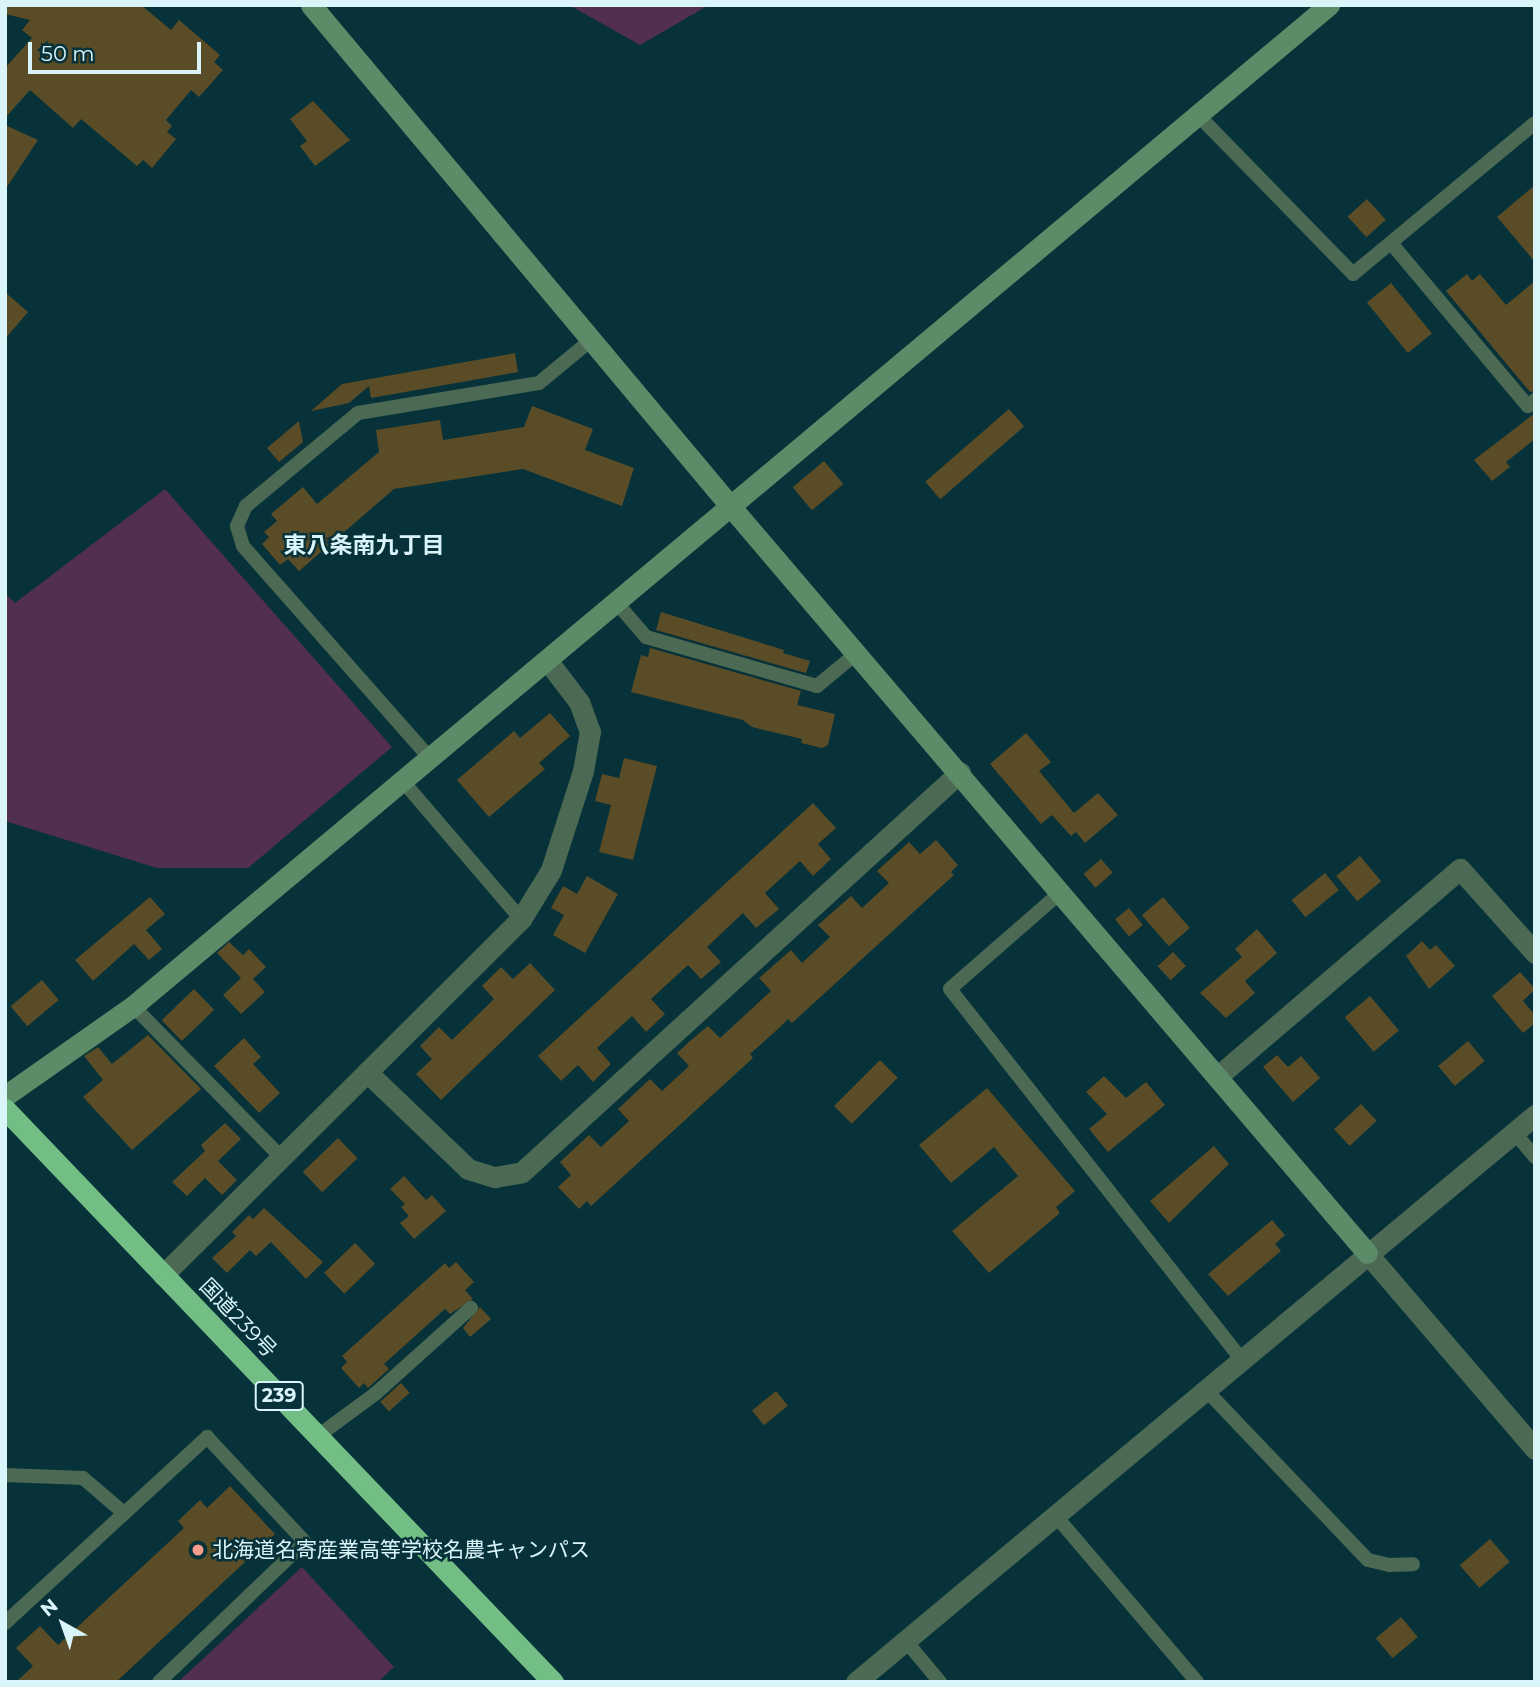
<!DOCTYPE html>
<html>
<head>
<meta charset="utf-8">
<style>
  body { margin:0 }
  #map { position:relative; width:1540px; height:1687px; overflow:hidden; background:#073239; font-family:Montserrat,"Noto Sans JP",sans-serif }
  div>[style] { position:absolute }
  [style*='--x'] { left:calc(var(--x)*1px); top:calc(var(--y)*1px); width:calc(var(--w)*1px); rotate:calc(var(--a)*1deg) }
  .green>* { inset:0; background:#522f4e }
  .building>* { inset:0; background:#594c26; transform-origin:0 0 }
  .lane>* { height:14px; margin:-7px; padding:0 7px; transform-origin:7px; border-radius:7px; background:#4c6a53 }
  .street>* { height:21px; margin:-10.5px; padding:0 10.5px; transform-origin:10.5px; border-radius:10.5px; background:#4c6a53 }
  .secondary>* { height:21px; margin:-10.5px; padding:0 10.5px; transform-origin:10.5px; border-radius:10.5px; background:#5c8c67 }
  .highway>* { height:21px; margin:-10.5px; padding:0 10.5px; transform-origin:10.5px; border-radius:10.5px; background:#72be85 }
  .dots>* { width:19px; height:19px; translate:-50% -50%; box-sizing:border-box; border:4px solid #073239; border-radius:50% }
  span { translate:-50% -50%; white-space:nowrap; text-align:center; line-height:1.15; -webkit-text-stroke:5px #073239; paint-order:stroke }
  .shield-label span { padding:2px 5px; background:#073239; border:2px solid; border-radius:5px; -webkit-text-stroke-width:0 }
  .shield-label { font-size:19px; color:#daf5fa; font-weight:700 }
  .street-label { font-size:21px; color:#daf5fa }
  .poi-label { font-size:21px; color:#daf5fa }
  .left { translate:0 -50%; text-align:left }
  .neighbourhood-label { font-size:23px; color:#daf5fa; font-weight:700 }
  .frame { position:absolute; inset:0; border:7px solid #daf5fa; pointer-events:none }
  .north { position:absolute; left:28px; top:1589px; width:70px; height:70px; -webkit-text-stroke:5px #073239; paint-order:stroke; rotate:320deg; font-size:19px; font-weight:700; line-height:28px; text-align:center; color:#daf5fa }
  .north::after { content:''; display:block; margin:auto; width:24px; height:32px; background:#daf5fa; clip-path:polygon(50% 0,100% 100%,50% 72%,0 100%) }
  .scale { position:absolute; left:28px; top:42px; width:173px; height:32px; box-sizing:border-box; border:4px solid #daf5fa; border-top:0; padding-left:9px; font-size:21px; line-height:24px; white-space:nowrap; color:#daf5fa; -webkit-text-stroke:5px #073239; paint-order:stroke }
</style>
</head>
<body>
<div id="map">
  <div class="green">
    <i style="clip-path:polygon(569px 5px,709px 5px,640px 45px)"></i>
    <i style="clip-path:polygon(165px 489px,392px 747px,248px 868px,157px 868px,5px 821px,5px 593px,15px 603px)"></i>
    <i style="clip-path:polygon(302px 1567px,394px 1667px,378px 1682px,178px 1682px)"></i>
  </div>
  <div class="building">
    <i style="clip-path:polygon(5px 5px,141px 5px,171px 30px,179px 20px,220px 55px,214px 62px,223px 70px,199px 97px,191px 90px,166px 120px,172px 126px,167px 132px,176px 139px,152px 168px,143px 160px,137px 166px,81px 119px,73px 128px,30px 90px,5px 118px,5px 68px,32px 38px,22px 30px,30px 20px,5px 14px)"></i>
    <i style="clip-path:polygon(313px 101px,350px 140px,315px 166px,300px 146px,307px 141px,290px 119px)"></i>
    <i style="clip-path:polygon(5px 125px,38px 140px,5px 190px)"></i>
    <i style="clip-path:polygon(1535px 185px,1535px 262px,1497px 217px)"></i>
    <i style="left:1367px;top:199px;width:28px;height:26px;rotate:48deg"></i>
    <i style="clip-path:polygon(1467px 274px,1472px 281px,1480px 274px,1506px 305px,1535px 281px,1535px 391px,1530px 392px,1446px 291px)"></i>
    <i style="left:1391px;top:283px;width:65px;height:31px;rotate:51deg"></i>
    <i style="clip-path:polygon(5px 292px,28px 312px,5px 339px)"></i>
    <i style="clip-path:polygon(515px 353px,518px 372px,371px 398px,369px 386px,349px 403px,311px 411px,342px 384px)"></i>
    <i style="clip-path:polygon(532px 406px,593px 429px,585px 450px,634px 468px,622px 506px,523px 469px,394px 489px,299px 571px,288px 559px,280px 565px,262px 544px,269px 537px,264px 532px,277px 521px,271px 514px,303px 487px,317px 504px,379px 452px,376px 430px,440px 420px,443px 440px,524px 427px)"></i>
    <i style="left:1009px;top:409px;width:23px;height:111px;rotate:49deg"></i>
    <i style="clip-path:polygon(1535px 413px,1535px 439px,1506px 462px,1510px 467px,1492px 481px,1474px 460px)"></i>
    <i style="clip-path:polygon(299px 421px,303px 442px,279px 462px,267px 448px)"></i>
    <i style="left:824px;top:461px;width:30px;height:41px;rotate:50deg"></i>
    <i style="clip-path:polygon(661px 612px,784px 650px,783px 653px,810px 661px,806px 673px,656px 630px)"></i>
    <i style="clip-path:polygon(650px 648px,801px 691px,797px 705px,835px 714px,828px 745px,822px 748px,801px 743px,802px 739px,752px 727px,743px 720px,631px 692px,641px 655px,648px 657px)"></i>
    <i style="clip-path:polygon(550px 713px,570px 736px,539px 763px,545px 769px,489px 817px,457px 780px,514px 731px,520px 738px)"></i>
    <i style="clip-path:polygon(1026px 733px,1051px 762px,1039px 771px,1074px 813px,1098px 793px,1118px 815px,1085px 843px,1076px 832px,1071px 836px,1052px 815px,1041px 824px,990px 764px)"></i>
    <i style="clip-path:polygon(624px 758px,657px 766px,633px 860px,599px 852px,611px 805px,595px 801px,602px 774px,619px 778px)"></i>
    <i style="clip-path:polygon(813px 803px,836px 828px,818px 844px,831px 859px,813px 876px,800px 861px,765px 893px,779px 909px,756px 928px,743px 913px,707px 947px,721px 962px,701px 979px,688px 965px,651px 999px,665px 1014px,646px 1032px,632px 1016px,597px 1048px,611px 1064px,593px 1082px,578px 1065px,561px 1081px,538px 1056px)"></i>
    <i style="clip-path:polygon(936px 840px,958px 865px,951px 872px,954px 875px,792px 1023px,788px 1019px,779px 1028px,750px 1054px,753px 1058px,591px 1206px,587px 1201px,579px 1209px,558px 1187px,571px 1175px,560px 1162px,589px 1135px,601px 1147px,629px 1121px,618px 1109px,650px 1079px,662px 1091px,689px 1066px,677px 1053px,690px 1041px,708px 1026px,720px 1038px,771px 991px,759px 978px,791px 950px,802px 963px,830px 937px,818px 925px,851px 896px,862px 908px,889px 883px,877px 871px,909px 842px,920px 854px)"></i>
    <i style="left:1360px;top:856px;width:33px;height:31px;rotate:50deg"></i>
    <i style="left:1101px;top:859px;width:18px;height:23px;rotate:49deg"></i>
    <i style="left:1325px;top:873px;width:22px;height:43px;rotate:51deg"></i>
    <i style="clip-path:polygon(587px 876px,618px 894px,585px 953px,553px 935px,564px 915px,551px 908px,563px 886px,577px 894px)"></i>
    <i style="clip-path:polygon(150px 897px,165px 914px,146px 930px,162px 949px,149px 960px,134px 944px,93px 981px,75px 960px)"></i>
    <i style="left:1163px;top:897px;width:41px;height:28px;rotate:49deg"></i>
    <i style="left:1129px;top:908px;width:22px;height:18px;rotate:51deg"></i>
    <i style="clip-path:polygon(1257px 929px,1277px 953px,1245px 981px,1255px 993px,1226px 1018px,1200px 993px,1242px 957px,1235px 949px)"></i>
    <i style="clip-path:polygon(1422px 941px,1430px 950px,1436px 945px,1455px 966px,1429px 989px,1406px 956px)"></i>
    <i style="clip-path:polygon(229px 942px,243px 955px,249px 949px,266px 967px,253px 979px,265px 992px,241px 1014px,223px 995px,241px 978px,217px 953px)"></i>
    <i style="left:1173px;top:952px;width:19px;height:21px;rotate:47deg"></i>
    <i style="clip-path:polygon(530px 963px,555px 990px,441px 1100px,416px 1074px,432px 1059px,420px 1046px,439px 1027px,452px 1040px,494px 999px,482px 986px,501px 967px,513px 979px)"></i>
    <i style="clip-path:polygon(1520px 972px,1535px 989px,1523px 1001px,1535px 1015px,1535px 1023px,1523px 1033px,1492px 996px)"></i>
    <i style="left:42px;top:980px;width:26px;height:41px;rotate:50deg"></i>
    <i style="left:194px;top:989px;width:29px;height:45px;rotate:46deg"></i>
    <i style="left:1370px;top:996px;width:45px;height:33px;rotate:50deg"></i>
    <i style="clip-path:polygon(148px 1035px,201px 1089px,132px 1150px,83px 1097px,103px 1080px,84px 1056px,98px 1047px,112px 1064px)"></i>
    <i style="clip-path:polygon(244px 1038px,261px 1057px,253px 1064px,280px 1093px,259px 1113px,214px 1066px)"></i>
    <i style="left:1468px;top:1041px;width:26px;height:39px;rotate:50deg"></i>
    <i style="clip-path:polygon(1277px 1055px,1288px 1067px,1301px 1056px,1320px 1078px,1293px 1102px,1263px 1067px)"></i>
    <i style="left:880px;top:1060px;width:25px;height:65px;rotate:45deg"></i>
    <i style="clip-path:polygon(1104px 1076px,1126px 1098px,1146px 1082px,1165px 1105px,1108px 1152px,1089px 1129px,1107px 1114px,1086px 1092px)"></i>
    <i style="clip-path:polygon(987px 1088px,1075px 1191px,1056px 1207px,1060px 1213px,989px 1273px,952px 1231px,1018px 1176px,994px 1147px,951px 1183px,919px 1145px)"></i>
    <i style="left:1361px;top:1104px;width:23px;height:37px;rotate:47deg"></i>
    <i style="clip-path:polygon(225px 1123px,241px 1139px,218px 1161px,237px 1180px,222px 1195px,205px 1178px,187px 1196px,172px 1182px,205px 1151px,201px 1145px)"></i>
    <i style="left:338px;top:1138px;width:28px;height:49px;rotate:46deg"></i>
    <i style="clip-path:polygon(1214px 1146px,1229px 1164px,1169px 1223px,1150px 1201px)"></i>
    <i style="clip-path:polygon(404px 1176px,426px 1200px,432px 1195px,446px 1211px,414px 1239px,400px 1223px,409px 1216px,401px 1207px,405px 1204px,390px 1189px)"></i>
    <i style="clip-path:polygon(264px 1208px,323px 1262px,306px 1279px,271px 1242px,256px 1256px,250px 1250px,227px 1273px,212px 1258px,236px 1236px,232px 1232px,249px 1215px,253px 1219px)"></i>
    <i style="clip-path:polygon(1272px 1220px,1285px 1235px,1275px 1244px,1281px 1251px,1228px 1296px,1208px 1274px)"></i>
    <i style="left:355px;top:1243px;width:29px;height:43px;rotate:46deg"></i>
    <i style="clip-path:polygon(456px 1262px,474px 1282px,465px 1290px,473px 1299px,450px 1314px,445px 1309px,384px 1364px,389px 1369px,368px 1388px,364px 1383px,359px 1388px,341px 1368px,347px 1362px,342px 1356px,445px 1263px,449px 1268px)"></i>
    <i style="clip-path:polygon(480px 1307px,491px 1319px,470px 1337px,463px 1328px)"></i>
    <i style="left:401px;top:1383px;width:13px;height:28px;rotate:48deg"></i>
    <i style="left:776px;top:1391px;width:19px;height:31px;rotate:51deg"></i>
    <i style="clip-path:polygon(230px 1486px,275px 1534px,116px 1682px,16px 1682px,33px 1666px,16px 1648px,40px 1626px,58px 1645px,184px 1528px,178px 1521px,200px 1500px,207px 1508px)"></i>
    <i style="left:1490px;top:1539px;width:30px;height:40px;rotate:49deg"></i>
    <i style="left:1401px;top:1617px;width:26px;height:33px;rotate:50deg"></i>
  </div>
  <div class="lane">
    <i style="--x:1198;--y:115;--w:222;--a:45.7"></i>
    <i style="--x:1353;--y:274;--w:236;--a:-39.7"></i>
    <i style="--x:1391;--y:243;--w:213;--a:50"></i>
    <i style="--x:1528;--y:406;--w:9;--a:-41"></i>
    <i style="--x:616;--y:602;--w:46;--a:49.4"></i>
    <i style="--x:646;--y:637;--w:178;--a:16"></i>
    <i style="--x:817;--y:686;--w:52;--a:-39.5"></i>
    <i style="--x:428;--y:756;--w:280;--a:-131.4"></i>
    <i style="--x:243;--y:546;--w:21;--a:-107"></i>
    <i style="--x:237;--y:526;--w:22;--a:-66"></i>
    <i style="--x:246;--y:506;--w:146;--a:-39.7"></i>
    <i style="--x:358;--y:413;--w:183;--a:-9.4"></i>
    <i style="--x:539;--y:383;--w:67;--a:-39.6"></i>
    <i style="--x:401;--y:779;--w:184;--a:49.4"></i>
    <i style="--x:1061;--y:892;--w:147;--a:138.9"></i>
    <i style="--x:950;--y:989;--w:471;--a:51.8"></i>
    <i style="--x:133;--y:1006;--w:211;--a:45.6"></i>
    <i style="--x:1514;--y:1132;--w:33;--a:50"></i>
    <i style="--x:1205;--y:1389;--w:236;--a:46.4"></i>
    <i style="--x:1368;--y:1560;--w:22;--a:13"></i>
    <i style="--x:1389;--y:1565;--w:24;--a:-2"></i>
    <i style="--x:318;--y:1436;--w:71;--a:-36.4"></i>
    <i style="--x:375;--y:1394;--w:129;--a:-41.9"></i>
    <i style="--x:5;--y:1475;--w:78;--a:2.2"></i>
    <i style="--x:83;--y:1478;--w:54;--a:40.5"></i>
    <i style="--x:1055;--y:1515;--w:219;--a:49.6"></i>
    <i style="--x:5;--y:1623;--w:275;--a:-42.6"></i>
    <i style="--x:207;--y:1437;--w:144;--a:47"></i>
    <i style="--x:305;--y:1542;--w:202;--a:136.2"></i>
    <i style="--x:905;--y:1640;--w:55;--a:50.2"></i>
  </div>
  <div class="street">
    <i style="--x:367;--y:1072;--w:140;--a:43.8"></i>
    <i style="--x:468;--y:1169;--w:28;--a:17"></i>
    <i style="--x:495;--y:1177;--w:27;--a:-10"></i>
    <i style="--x:522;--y:1172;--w:593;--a:-42.4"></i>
    <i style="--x:1217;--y:1077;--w:320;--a:-40.6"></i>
    <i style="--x:1460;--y:869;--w:113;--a:48.2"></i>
    <i style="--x:1367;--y:1253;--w:258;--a:49.4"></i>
    <i style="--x:163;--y:1275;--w:505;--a:-44.84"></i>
    <i style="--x:521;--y:919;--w:57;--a:-58.5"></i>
    <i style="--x:551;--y:870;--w:104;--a:-72.1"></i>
    <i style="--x:583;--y:771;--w:40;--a:-80"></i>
    <i style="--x:590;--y:732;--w:32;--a:-110"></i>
    <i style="--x:579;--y:702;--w:53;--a:-127.3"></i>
    <i style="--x:856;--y:1682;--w:885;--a:-39.86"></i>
  </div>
  <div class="secondary">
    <i style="--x:311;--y:5;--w:655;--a:50.08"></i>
    <i style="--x:731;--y:507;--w:980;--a:49.55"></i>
    <i style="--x:5;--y:1096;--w:156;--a:-35.1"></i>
    <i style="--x:133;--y:1006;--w:1560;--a:-39.93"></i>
  </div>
  <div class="highway">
    <i style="--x:5;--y:1109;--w:793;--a:46.28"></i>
  </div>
  <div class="dots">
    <i style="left:198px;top:1550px;background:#f49d8d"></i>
  </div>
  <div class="shield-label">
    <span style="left:279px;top:1396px">239</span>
  </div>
  <div class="street-label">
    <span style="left:238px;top:1318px;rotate:46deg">国道239号</span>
  </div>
  <div class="poi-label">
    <span class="left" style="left:212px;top:1550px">北海道名寄産業高等学校名農キャンパス</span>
  </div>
  <div class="neighbourhood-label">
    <span style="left:364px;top:545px">東八条南九丁目</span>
  </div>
  <div class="frame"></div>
  <div class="north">N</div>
  <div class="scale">50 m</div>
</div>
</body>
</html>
